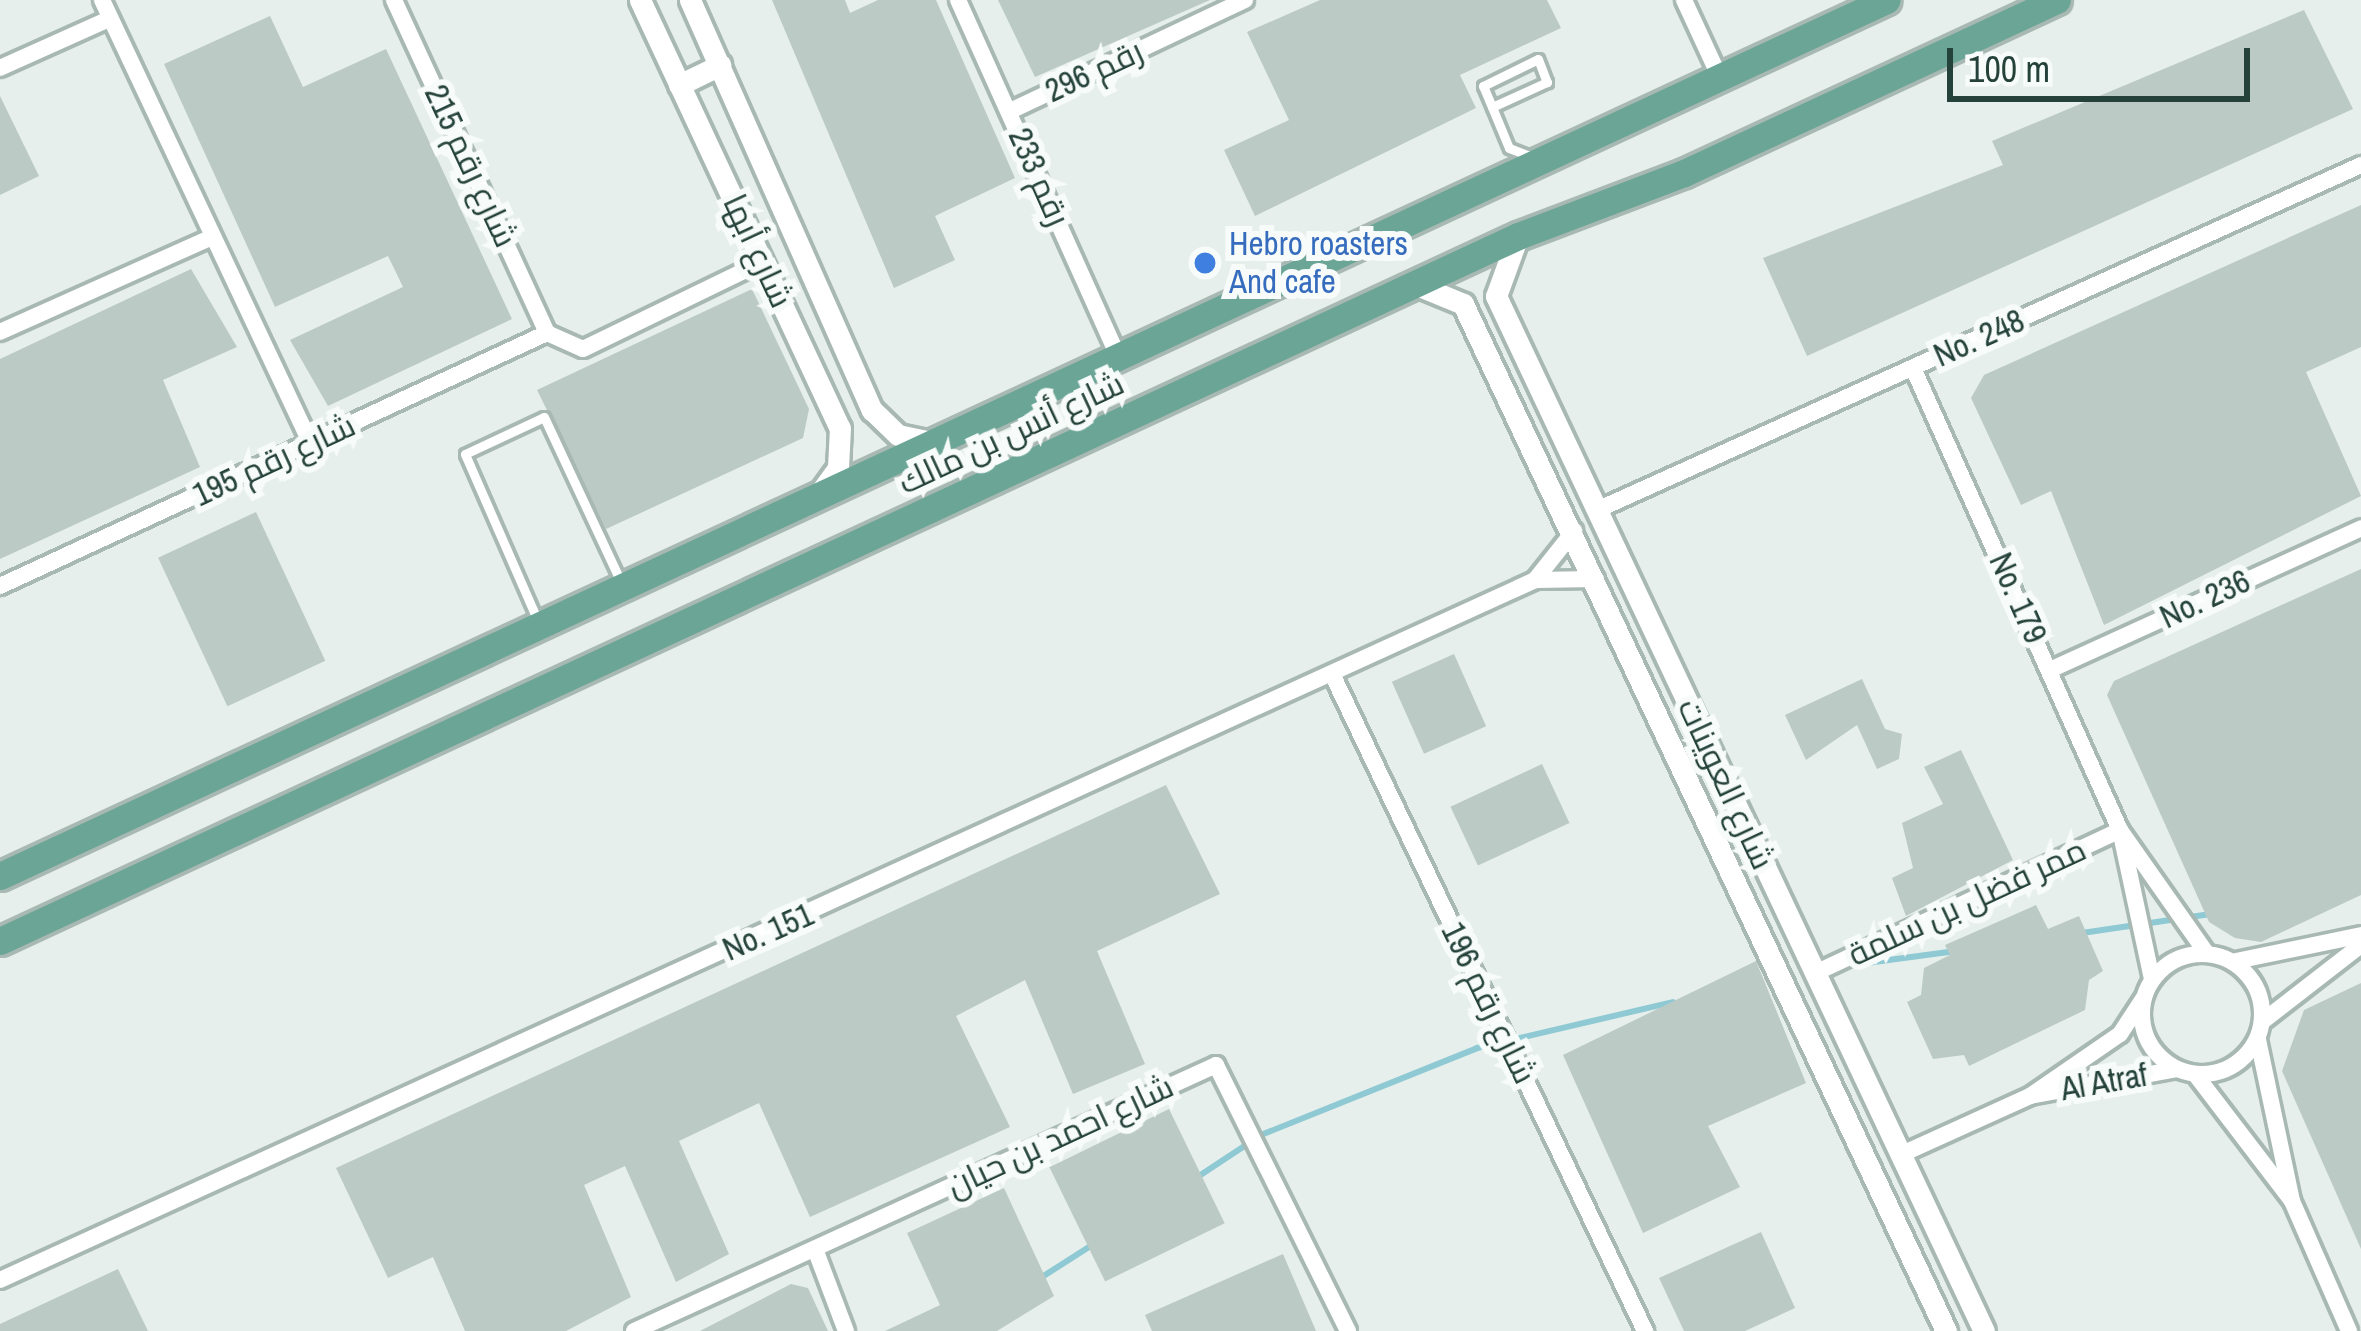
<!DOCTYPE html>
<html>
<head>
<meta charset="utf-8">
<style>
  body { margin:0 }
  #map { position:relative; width:2361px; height:1331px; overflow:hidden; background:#e6efeb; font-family:"Archivo Narrow",Cairo,sans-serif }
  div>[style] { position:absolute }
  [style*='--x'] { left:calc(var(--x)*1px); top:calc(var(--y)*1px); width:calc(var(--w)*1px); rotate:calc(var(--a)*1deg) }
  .stream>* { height:6px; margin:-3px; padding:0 3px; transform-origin:3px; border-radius:3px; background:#8ec9d4 }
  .building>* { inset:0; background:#bbcac4; transform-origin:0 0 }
  .roads { filter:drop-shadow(3px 0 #a8b8b2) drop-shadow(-3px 0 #a8b8b2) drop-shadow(0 3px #a8b8b2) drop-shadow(0 -3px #a8b8b2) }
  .service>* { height:9px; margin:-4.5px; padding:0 4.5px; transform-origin:4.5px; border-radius:4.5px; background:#fff }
  .minor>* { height:16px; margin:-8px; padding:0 8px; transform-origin:8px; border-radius:8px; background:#fff }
  .minor>.ring { margin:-8px; padding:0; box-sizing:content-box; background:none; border:16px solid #fff; border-radius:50% }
  .tertiary>* { height:21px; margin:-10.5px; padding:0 10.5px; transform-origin:10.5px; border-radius:10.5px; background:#fff }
  .primary>* { height:27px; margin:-13.5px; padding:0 13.5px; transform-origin:13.5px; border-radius:13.5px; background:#6aa596 }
  .dots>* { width:33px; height:33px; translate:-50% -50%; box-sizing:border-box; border:6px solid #f7fbf9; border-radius:50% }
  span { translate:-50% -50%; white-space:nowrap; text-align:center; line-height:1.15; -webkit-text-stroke:12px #f7fbf9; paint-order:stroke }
  .street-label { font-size:33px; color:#24423a }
  .shop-label { font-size:33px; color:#366cbe }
  .left { translate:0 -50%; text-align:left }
  .scale { position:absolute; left:1947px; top:48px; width:303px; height:54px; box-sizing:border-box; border:6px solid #24423a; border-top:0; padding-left:15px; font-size:36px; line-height:42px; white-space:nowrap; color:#24423a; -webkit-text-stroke:9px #f7fbf9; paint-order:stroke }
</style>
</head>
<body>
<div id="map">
  <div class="stream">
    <i style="--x:2082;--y:933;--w:130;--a:-8.4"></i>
    <i style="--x:1844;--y:966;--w:113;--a:-7.6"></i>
    <i style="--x:1199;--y:1176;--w:74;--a:-33.5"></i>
    <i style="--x:1261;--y:1135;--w:233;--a:-21.9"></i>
    <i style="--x:1477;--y:1048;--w:201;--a:-13.2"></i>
    <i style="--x:1042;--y:1277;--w:59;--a:-32.6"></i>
  </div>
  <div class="building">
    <i style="clip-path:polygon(772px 0,845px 0,850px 13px,878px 0,936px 0,1015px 178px,935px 216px,955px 260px,894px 288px)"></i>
    <i style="clip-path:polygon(998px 0,1210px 0,1035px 77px)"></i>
    <i style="clip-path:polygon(1320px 0,1547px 0,1561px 28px,1460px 75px,1476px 108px,1255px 216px,1224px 150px,1289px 120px,1247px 32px)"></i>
    <i style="clip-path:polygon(2304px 10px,2353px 109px,1807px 356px,1763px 258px,2003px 165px,1992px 141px)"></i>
    <i style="clip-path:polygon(270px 16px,303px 87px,386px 49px,512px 319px,328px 406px,290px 340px,403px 287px,388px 256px,275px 307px,164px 64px)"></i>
    <i style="clip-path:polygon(0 96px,39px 176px,0 195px)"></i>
    <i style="clip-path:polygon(2361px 205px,2361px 347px,2306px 372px,2361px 496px,2104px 625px,2051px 491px,2021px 505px,1971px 398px,1984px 375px)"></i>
    <i style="clip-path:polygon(191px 269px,237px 347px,163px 380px,200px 467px,0 559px,0 359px)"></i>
    <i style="clip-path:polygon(752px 289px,809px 409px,803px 438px,606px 529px,537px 390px)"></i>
    <i style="left:256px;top:512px;width:164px;height:108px;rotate:65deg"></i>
    <i style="clip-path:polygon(2361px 569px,2361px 895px,2261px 942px,2235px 938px,2209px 922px,2107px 695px,2114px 681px)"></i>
    <i style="left:1454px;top:654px;width:79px;height:68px;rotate:66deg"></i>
    <i style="clip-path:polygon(1862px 679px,1885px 729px,1902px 734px,1899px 759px,1877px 769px,1857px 725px,1806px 760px,1785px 715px)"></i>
    <i style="clip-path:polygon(1961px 750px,2013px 860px,1906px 916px,1892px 878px,1913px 868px,1902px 823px,1943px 804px,1924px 767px)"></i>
    <i style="left:1542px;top:764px;width:65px;height:101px;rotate:65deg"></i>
    <i style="clip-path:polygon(1166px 785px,1220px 894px,1097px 951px,1145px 1064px,1073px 1094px,1025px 980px,956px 1016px,1010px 1127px,810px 1217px,759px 1103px,679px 1141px,729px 1254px,676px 1282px,625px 1166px,584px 1185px,631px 1297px,566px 1331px,465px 1331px,433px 1257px,388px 1278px,336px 1168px)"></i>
    <i style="clip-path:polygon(2036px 905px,2048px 929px,2079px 916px,2103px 971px,2089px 980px,2085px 1010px,1969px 1066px,1964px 1055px,1933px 1059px,1907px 1002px,1921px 995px,1924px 968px,1950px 955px,1945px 945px)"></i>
    <i style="clip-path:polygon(1756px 961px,1806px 1083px,1708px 1126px,1740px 1187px,1643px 1233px,1563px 1055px)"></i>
    <i style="clip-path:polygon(2361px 983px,2361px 1249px,2282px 1071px,2304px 1010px)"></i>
    <i style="left:1169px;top:1109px;width:127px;height:133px;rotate:64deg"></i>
    <i style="clip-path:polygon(1004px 1188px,1054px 1296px,997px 1331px,885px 1331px,940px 1305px,907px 1233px)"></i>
    <i style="clip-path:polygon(1761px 1232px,1795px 1308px,1745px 1331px,1684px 1331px,1659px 1278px)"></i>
    <i style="clip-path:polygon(1283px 1254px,1316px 1331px,1152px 1331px,1145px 1315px)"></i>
    <i style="clip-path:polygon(118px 1269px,148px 1331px,0 1331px,0 1324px)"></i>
    <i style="clip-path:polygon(791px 1284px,808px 1288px,828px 1331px,700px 1331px)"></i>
  </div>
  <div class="roads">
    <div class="service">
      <i style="--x:1492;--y:107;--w:23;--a:-113"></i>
      <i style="--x:1483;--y:86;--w:61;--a:-26.1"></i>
      <i style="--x:1538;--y:59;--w:25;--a:69"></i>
      <i style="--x:1547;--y:82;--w:60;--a:155.6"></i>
      <i style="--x:1492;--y:107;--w:44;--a:67.5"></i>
      <i style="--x:1509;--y:148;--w:22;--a:21"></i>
      <i style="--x:537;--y:619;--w:180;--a:-113.6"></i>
      <i style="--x:465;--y:454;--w:87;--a:-25.1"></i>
      <i style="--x:544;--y:417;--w:184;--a:65"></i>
    </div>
    <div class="minor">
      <i style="--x:102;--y:0;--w:489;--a:64.8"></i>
      <i style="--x:394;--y:0;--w:366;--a:65.3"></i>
      <i style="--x:958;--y:0;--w:388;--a:65.8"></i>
      <i style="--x:1684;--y:0;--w:86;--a:65.2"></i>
      <i style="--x:0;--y:68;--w:117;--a:-24.2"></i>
      <i style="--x:1010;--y:111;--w:260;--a:-25.3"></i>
      <i style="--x:0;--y:332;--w:230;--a:-24.1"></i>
      <i style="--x:547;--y:333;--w:39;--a:24"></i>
      <i style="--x:583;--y:349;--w:199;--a:-25.9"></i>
      <i style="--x:1597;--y:510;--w:838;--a:-24.3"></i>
      <i style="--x:1535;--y:580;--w:63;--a:-51.5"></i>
      <i style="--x:0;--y:586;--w:603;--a:-24.82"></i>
      <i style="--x:2050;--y:670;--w:342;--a:-24.5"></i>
      <i style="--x:1333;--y:676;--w:726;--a:64.53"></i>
      <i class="ring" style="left:2142px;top:954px;width:104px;height:104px"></i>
      <i style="--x:2236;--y:961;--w:128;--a:-11.7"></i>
      <i style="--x:1815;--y:973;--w:337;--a:-25.1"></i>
      <i style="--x:2120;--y:830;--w:506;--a:-114.13"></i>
      <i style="--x:2152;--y:979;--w:152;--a:-102.1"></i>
      <i style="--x:2120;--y:830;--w:151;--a:54.9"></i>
      <i style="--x:2143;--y:999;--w:42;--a:123.3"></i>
      <i style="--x:2120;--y:1034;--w:109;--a:145.4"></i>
      <i style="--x:2030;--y:1096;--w:149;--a:-10.4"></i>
      <i style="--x:2263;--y:1021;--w:124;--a:-37.8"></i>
      <i style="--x:2195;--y:1074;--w:160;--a:52.6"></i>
      <i style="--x:2292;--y:1201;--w:166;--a:-101.9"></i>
      <i style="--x:1900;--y:1155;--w:143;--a:-24.4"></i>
      <i style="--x:2292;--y:1201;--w:142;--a:66.3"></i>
      <i style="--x:815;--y:1249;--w:88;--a:69.3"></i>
      <i style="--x:0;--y:1280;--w:1687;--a:-24.51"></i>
      <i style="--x:1535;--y:580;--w:61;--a:-0.9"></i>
      <i style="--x:634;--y:1331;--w:640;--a:-24.56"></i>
      <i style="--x:1216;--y:1065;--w:297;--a:63.6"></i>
    </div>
    <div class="tertiary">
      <i style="--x:640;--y:0;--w:472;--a:65"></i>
      <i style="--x:840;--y:428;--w:40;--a:92.9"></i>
      <i style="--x:838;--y:468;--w:32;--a:126"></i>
      <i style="--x:690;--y:0;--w:449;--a:66.1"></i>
      <i style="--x:872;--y:410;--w:36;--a:44"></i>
      <i style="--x:898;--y:435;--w:40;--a:12"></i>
      <i style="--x:679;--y:85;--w:46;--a:-26"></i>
      <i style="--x:1518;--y:236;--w:64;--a:110.1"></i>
      <i style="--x:1496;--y:296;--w:1144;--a:64.76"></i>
      <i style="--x:1417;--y:285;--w:50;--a:22.4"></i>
      <i style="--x:1463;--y:304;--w:1135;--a:64.81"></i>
    </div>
    <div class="primary">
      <i style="--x:0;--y:876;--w:2080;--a:-24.91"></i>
      <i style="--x:0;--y:941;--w:1674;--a:-24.91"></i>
      <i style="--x:1518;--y:236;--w:178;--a:-20.8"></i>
      <i style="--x:1684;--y:173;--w:411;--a:-24.9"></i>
    </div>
  </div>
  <div class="dots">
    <i style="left:1205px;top:263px;background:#3f7fe0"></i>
  </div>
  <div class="street-label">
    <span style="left:1094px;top:71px;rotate:-25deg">رقم 296</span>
    <span style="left:471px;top:166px;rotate:65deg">شارع رقم 215</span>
    <span style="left:1039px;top:177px;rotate:66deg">رقم 233</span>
    <span style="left:758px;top:251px;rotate:65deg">شارع أبها</span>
    <span style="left:1979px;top:338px;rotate:-24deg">No. 248</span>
    <span style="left:1011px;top:433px;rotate:-25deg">شارع أنس بن مالك</span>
    <span style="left:274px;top:460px;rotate:-25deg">شارع رقم 195</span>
    <span style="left:2018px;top:598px;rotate:66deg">No. 179</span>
    <span style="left:2205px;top:599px;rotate:-25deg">No. 236</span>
    <span style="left:1726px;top:784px;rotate:65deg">شارع العوينات</span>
    <span style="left:1967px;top:902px;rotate:-25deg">ممر فضل بن سلمة</span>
    <span style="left:768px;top:932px;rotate:-24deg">No. 151</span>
    <span style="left:1489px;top:1003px;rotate:64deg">شارع رقم 196</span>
    <span style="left:2104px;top:1082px;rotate:-10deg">Al Atraf</span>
    <span style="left:1060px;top:1136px;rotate:-25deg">شارع احمد بن حيان</span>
  </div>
  <div class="shop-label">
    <span class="left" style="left:1229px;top:263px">Hebro roasters<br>And cafe</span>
  </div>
  <div class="scale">100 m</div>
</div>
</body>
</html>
